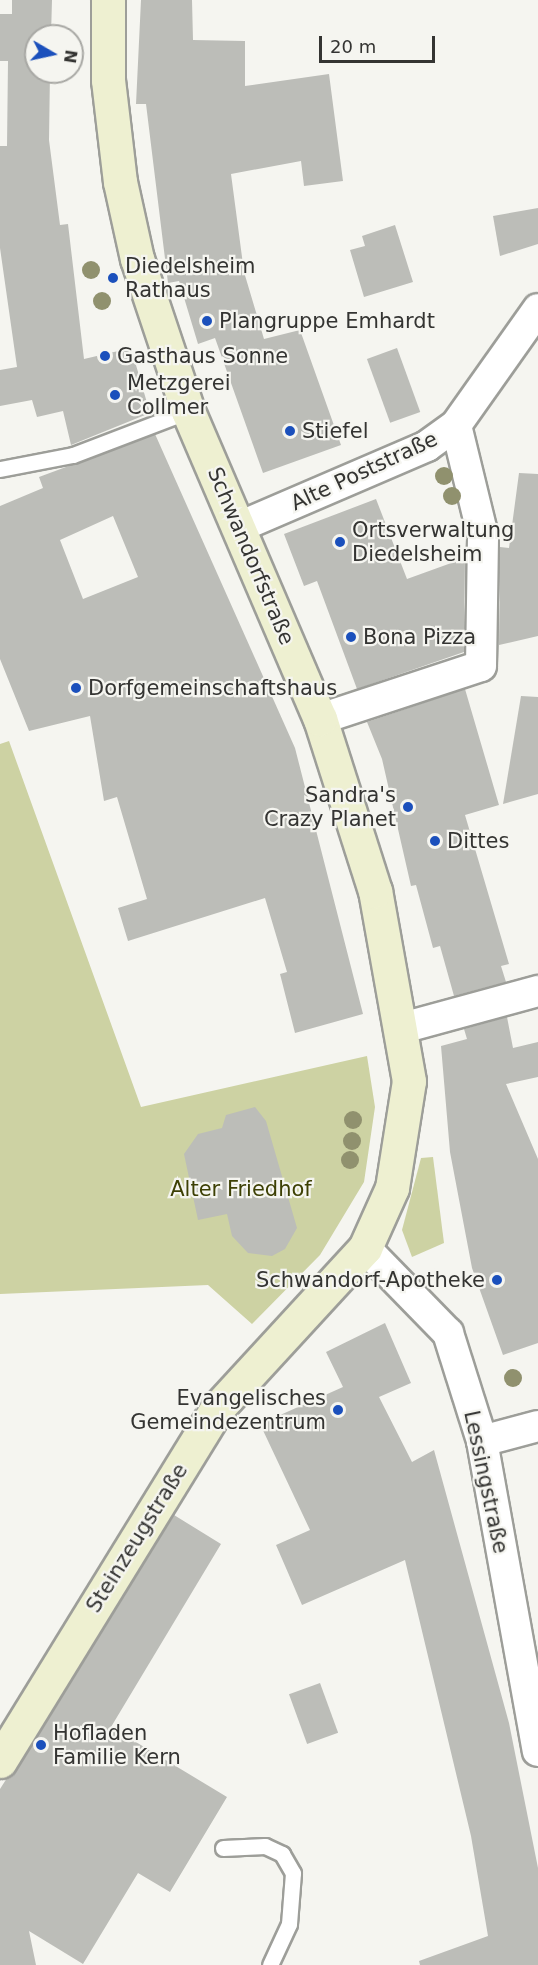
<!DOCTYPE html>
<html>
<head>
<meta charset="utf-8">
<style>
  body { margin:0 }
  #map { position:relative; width:538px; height:1965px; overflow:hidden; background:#f5f5f0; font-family:"DejaVu Sans",sans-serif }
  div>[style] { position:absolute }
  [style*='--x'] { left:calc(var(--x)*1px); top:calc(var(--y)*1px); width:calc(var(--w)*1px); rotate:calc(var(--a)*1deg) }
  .green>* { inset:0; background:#cdd2a3 }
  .building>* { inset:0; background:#bcbdb8; transform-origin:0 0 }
  .roads { filter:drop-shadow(2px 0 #9d9e99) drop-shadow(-2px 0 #9d9e99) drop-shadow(0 2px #9d9e99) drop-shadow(0 -2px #9d9e99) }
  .lane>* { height:15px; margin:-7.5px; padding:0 7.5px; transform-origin:7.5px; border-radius:7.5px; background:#fff }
  .street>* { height:30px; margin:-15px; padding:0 15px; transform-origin:15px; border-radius:15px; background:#fff }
  .secondary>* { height:33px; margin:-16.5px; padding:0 16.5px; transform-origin:16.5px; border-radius:16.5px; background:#eef0d1 }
  .trees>* { width:18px; height:18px; margin:-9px; border-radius:50%; background:#90916e }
  .dots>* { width:16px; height:16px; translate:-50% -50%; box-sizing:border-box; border:3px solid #f5f5f0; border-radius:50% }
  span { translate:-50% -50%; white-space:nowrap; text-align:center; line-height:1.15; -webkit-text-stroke:4.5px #f5f5f0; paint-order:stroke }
  .poi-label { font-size:21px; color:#343432 }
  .left { translate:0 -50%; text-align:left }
  .right { translate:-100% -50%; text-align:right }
  .street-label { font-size:21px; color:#343432 }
  .park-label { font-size:21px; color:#3d4004 }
  .north { position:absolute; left:24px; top:24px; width:60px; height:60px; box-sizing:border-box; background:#f5f5f0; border:2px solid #a8a8a4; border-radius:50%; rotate:99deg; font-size:16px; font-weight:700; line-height:24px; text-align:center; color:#343432 }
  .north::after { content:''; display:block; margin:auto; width:21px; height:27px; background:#1b50bc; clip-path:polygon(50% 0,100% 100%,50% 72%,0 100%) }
  .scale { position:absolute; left:319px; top:36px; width:116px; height:27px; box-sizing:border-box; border:3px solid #343432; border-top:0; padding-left:8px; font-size:18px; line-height:21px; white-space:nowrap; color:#343432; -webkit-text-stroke:4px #f5f5f0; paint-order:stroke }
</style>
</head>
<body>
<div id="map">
  <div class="green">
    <i style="clip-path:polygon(9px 741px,141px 1107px,367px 1056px,375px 1107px,364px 1182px,320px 1255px,252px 1324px,208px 1285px,0 1294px,0 744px)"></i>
    <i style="clip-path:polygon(433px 1157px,444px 1243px,412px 1257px,402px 1230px,421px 1158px)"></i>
  </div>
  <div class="building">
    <i style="clip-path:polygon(12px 0,52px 0,51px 36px,36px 36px,36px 72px,50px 72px,49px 140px,60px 225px,68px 224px,84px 359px,131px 348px,150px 413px,71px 445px,63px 411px,37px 417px,32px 400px,0 406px,0 370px,17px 367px,0 248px,0 146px,7px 146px,8px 61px,0 61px,0 14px,12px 14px)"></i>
    <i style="clip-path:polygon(141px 0,192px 0,193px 40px,245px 41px,245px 86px,329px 74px,343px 181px,304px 186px,301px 161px,231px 174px,244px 272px,264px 339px,300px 330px,341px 445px,263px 473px,215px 338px,198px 344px,179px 281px,168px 283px,146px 104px,136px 104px)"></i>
    <i style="clip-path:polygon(538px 208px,538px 244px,500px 256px,493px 216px)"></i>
    <i style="clip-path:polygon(395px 225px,413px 282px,364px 297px,350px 250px,365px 246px,362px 236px)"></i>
    <i style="left:397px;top:348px;width:68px;height:32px;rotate:70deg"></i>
    <i style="clip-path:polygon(evenodd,155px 434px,295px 748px,363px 1014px,295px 1033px,280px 974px,287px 972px,265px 898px,128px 941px,118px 908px,147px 899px,117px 797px,104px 801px,90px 716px,29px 731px,0 659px,0 506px,43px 488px,39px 477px,155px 434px,113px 516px,138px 577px,83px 599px,60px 540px,113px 516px)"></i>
    <i style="clip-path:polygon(519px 473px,538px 474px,538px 636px,499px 645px,500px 547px,509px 548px)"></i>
    <i style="clip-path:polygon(376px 499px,407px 579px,465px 558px,464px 652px,357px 689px,317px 581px,304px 586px,284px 534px)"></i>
    <i style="clip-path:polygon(465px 689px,499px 805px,465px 815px,509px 964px,501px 966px,506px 982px,454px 996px,440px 946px,433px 948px,416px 885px,411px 886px,382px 759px,367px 722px)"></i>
    <i style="clip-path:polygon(521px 696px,538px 697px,538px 794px,503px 804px)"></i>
    <i style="clip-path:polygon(507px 1017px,513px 1048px,538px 1042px,538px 1077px,506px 1084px,538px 1159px,538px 1343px,503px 1355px,472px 1268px,450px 1152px,441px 1046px,467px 1039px,464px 1029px)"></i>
    <i style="clip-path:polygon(255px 1107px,266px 1121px,297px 1228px,285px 1249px,272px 1256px,248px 1253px,232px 1236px,227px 1214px,198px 1220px,184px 1154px,198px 1134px,222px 1128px,226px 1115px)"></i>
    <i style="clip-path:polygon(385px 1323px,411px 1383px,379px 1397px,412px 1462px,434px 1450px,509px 1723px,538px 1868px,538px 1965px,420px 1965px,419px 1961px,488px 1936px,471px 1836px,405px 1560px,302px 1605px,276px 1545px,310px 1530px,260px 1424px,343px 1387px,326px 1352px)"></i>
    <i style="clip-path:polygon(174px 1515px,221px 1544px,111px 1727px,227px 1797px,170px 1892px,138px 1873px,83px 1964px,29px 1931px,36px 1965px,0 1965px,0 1789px)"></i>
    <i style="left:320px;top:1683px;width:53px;height:33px;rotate:70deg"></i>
  </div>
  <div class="roads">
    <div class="lane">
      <i style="--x:0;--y:469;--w:74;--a:-10.9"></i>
      <i style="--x:73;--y:455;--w:123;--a:-20.9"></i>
      <i style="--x:223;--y:1848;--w:42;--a:-2.7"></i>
      <i style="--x:265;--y:1846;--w:19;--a:25"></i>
      <i style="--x:282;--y:1854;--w:22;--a:60"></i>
      <i style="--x:293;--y:1873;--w:51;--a:94.5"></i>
      <i style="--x:289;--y:1924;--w:45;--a:114.9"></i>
    </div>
    <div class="street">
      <i style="--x:239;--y:527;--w:205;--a:-23.3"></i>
      <i style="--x:427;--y:446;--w:36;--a:-36"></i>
      <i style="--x:456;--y:425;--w:142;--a:-54.7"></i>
      <i style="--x:320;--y:719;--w:169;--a:-18.2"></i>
      <i style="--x:481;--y:666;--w:130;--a:-89.1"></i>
      <i style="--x:483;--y:536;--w:114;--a:-103.7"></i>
      <i style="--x:402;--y:1028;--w:141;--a:-15.2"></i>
      <i style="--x:365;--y:1248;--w:119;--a:45.7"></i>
      <i style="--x:448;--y:1333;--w:113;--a:72.5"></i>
      <i style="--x:482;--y:1441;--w:315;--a:79.8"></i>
      <i style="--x:482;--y:1441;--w:58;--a:-15"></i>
    </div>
    <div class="secondary">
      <i style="--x:0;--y:1761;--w:412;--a:-58.4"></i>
      <i style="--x:216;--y:1410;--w:220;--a:-47.4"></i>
      <i style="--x:365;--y:1248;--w:66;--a:-65.8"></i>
      <i style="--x:392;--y:1188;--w:108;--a:-81"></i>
      <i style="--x:409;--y:1081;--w:193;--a:-100.1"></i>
      <i style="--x:375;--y:891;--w:181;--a:-107.7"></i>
      <i style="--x:320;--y:719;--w:335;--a:-113.2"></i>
      <i style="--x:188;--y:411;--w:160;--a:-108.5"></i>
      <i style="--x:137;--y:259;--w:79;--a:-102.4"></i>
      <i style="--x:120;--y:182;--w:103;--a:-96.7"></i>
      <i style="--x:108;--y:80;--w:80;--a:-90"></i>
    </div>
  </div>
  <div class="trees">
    <i style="left:91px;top:270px"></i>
    <i style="left:102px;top:301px"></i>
    <i style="left:444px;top:476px"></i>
    <i style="left:452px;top:496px"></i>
    <i style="left:353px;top:1120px"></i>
    <i style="left:352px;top:1141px"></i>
    <i style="left:350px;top:1160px"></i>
    <i style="left:513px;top:1378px"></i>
  </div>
  <div class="dots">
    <i style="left:113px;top:278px;background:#1b50bc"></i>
    <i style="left:207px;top:321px;background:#1b50bc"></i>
    <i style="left:105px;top:356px;background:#1b50bc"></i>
    <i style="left:115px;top:395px;background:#1b50bc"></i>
    <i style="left:290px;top:431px;background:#1b50bc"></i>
    <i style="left:340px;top:542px;background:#1b50bc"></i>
    <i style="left:351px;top:637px;background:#1b50bc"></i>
    <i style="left:76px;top:688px;background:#1b50bc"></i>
    <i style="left:408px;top:807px;background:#1b50bc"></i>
    <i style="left:435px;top:841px;background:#1b50bc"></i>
    <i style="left:497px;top:1280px;background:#1b50bc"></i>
    <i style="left:338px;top:1410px;background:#1b50bc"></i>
    <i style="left:41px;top:1745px;background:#1b50bc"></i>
  </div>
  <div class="poi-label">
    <span class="left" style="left:125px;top:278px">Diedelsheim<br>Rathaus</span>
    <span class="left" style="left:219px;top:321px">Plangruppe Emhardt</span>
    <span class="left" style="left:117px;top:356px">Gasthaus Sonne</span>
    <span class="left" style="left:127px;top:395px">Metzgerei<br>Collmer</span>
    <span class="left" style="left:302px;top:431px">Stiefel</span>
    <span class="left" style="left:352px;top:542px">Ortsverwaltung<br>Diedelsheim</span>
    <span class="left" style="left:363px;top:637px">Bona Pizza</span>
    <span class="left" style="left:88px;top:688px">Dorfgemeinschaftshaus</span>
    <span class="right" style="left:396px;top:807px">Sandra's<br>Crazy Planet</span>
    <span class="left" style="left:447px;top:841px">Dittes</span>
    <span class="right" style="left:485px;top:1280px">Schwandorf-Apotheke</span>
    <span class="right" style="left:326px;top:1410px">Evangelisches<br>Gemeindezentrum</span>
    <span class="left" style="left:53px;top:1745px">Hofladen<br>Familie Kern</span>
  </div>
  <div class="street-label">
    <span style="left:364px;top:471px;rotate:-25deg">Alte Poststraße</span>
    <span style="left:251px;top:556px;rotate:67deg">Schwandorfstraße</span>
    <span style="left:486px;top:1482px;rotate:78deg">Lessingstraße</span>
    <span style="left:137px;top:1538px;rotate:-58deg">Steinzeugstraße</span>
  </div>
  <div class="park-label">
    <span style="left:241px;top:1189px">Alter Friedhof</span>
  </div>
  <div class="north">N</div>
  <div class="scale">20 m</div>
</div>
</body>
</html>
